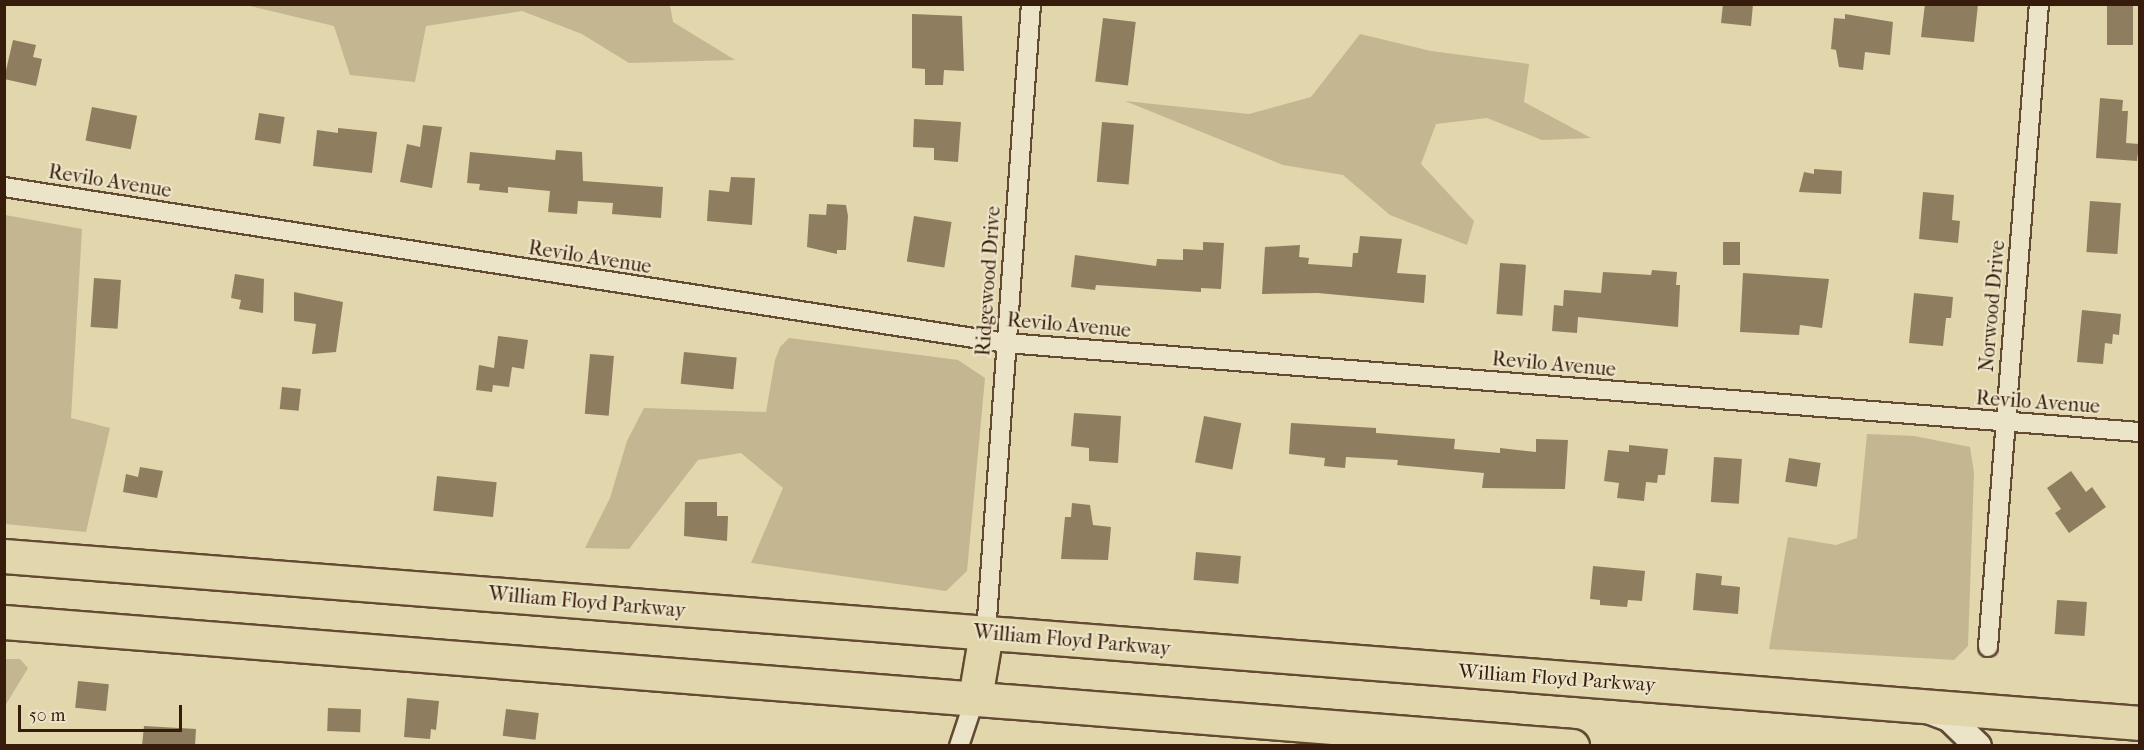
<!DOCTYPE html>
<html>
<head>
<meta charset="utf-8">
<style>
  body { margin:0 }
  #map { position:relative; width:2144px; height:750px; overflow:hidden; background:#e1d6ac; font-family:"IM FELL French Canon",serif }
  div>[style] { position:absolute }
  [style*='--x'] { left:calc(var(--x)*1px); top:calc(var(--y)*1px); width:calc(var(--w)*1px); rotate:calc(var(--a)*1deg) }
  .green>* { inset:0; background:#c4b691 }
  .building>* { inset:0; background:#8f7d5f; transform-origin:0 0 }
  .roads { filter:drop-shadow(2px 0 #624a33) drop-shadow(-2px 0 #624a33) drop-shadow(0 2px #624a33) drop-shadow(0 -2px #624a33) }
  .street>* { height:18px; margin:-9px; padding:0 9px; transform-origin:9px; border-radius:9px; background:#ece4c9 }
  .secondary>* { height:26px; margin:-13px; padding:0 13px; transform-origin:13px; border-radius:13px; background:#ece4c9 }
  .highway>* { height:33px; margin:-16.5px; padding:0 16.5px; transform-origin:16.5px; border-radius:16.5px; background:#e1d6ac }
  span { translate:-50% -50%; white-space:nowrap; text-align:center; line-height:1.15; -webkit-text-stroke:4.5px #ece4c9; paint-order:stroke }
  .street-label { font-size:20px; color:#371c0b }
  .frame { position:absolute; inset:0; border:6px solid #371c0b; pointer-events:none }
  .scale { position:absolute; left:18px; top:705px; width:164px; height:27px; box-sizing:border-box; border:3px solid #371c0b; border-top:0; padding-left:8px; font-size:18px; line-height:21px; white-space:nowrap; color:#371c0b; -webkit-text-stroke:4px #ece4c9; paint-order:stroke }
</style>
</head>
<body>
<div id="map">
  <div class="green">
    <i style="clip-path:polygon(246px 5px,670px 5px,673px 22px,735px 60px,629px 63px,582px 34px,522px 11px,426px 26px,415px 82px,350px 75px,334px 26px)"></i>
    <i style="clip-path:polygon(1360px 34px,1431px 51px,1529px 64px,1524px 102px,1591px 138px,1542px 140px,1487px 118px,1436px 124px,1421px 164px,1474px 221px,1467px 245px,1390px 215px,1343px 175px,1283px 165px,1125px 101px,1249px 114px,1311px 97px)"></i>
    <i style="clip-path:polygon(5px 215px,82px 229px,71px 418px,110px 428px,86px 532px,5px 524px)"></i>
    <i style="clip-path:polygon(789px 338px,958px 360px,985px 378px,967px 571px,946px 591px,751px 563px,783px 488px,741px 453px,698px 460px,629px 549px,585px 548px,610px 498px,627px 441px,644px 408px,766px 412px,775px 360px,780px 347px)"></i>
    <i style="clip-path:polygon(1867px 434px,1914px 436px,1970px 447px,1974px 473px,1968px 646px,1954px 660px,1769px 649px,1788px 537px,1836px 545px,1857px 538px)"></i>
    <i style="clip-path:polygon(5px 659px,20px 659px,28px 668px,5px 706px)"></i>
  </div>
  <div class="building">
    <i style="clip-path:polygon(1723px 4px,1753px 4px,1751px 26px,1721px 23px)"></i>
    <i style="clip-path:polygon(1925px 4px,1978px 4px,1974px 42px,1921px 37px)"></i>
    <i style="left:2107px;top:4px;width:26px;height:41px"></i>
    <i style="clip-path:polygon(912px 14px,962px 16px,964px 71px,944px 70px,943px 85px,925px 85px,925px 69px,912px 68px)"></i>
    <i style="clip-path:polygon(1845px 14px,1893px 22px,1890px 55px,1865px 52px,1863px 70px,1839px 67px,1836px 50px,1831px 49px,1834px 18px,1845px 19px)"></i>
    <i style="left:1103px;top:18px;width:33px;height:64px;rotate:7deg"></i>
    <i style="clip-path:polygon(13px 40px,36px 45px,33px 57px,42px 59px,36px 86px,4px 79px)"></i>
    <i style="clip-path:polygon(2100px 98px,2123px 100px,2122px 111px,2128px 111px,2126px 143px,2139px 144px,2137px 161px,2096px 158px)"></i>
    <i style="left:92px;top:107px;width:46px;height:34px;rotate:11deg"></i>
    <i style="left:259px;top:113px;width:26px;height:27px;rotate:9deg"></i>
    <i style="clip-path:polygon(914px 119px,961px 122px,958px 162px,934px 160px,934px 148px,913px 147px)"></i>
    <i style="left:1102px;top:122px;width:32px;height:60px;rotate:5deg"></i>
    <i style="clip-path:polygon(423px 125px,442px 127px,432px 188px,400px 182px,407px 144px,420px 147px)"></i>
    <i style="clip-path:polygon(338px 128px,377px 132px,372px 173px,313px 166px,317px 130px,338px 133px)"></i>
    <i style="clip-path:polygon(556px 150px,582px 152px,583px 181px,663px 187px,661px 218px,612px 214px,613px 203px,578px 201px,577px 214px,548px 212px,550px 191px,508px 187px,508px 193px,479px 190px,480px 184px,467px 183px,470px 152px,555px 160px)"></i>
    <i style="clip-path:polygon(1814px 169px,1842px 171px,1841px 194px,1799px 192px,1804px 172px,1814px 174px)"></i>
    <i style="clip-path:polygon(731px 177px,755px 178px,752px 225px,707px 221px,709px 190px,729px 192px)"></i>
    <i style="clip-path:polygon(1923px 192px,1954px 195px,1952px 220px,1960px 221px,1958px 243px,1919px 239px)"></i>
    <i style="left:2090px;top:201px;width:31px;height:51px;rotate:4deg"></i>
    <i style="clip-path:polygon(827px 204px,846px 205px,848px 216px,846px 250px,837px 250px,837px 254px,807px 247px,809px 214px,826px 215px)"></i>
    <i style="left:914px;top:216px;width:38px;height:46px;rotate:9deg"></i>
    <i style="clip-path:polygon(1360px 236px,1402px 239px,1397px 273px,1426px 275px,1424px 303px,1318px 293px,1262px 294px,1265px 247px,1300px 245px,1299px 257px,1309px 258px,1308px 264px,1352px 267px,1353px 253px,1358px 253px)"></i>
    <i style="clip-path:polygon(1203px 242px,1224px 243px,1221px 289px,1201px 288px,1201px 292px,1096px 285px,1095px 290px,1071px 287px,1075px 255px,1156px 266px,1157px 259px,1183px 260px,1183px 249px,1203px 250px)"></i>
    <i style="left:1723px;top:242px;width:17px;height:23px"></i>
    <i style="left:1500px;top:263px;width:26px;height:51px;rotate:4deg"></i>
    <i style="clip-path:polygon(1652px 270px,1677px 272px,1676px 285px,1680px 285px,1678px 327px,1578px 317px,1577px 333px,1552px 331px,1554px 305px,1563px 306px,1564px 290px,1601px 293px,1603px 272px,1651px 275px)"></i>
    <i style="clip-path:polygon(1743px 273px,1829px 279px,1822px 328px,1800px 325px,1799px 335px,1740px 332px)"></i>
    <i style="clip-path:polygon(235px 274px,264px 279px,263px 313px,239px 309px,241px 300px,231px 298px)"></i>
    <i style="left:94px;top:278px;width:27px;height:49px;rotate:4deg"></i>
    <i style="clip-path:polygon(294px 292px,343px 302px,336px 352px,312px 354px,316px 324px,294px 321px)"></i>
    <i style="clip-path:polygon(1914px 293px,1953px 297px,1951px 318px,1946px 318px,1943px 346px,1909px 343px)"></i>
    <i style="clip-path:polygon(2082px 310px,2121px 314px,2119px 335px,2113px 334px,2112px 344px,2105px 343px,2103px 364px,2077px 362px)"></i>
    <i style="clip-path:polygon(498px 336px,528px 340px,524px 369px,512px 367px,509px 387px,493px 385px,492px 392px,476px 390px,479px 365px,494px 368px)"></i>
    <i style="left:684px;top:352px;width:53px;height:32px;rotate:6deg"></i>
    <i style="left:590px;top:354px;width:24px;height:60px;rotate:5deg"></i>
    <i style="left:282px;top:387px;width:19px;height:22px;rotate:6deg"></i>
    <i style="clip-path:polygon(1074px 413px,1121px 416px,1118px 463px,1089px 461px,1089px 448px,1071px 446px)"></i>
    <i style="left:1204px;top:416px;width:38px;height:47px;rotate:11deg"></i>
    <i style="clip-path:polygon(1291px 423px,1376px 428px,1376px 433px,1455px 439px,1454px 449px,1500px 453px,1500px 448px,1536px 452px,1536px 439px,1568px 440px,1565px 489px,1482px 488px,1484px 473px,1397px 465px,1398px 460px,1346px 457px,1345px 468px,1324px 466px,1325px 458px,1289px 454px)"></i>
    <i style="clip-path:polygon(1629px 445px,1668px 449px,1665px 475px,1658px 475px,1657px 483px,1646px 482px,1644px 501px,1617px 498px,1619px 483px,1604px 481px,1608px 450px,1629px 452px)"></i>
    <i style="left:1714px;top:457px;width:28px;height:45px;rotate:4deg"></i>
    <i style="left:1789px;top:458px;width:32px;height:24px;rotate:9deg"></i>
    <i style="clip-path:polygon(140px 467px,163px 471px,157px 498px,123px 492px,126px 474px,138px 477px)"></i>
    <i style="clip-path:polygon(2071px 471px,2086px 492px,2092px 487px,2106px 507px,2069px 533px,2055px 513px,2061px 509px,2047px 488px)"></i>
    <i style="left:437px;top:476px;width:60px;height:35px;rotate:6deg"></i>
    <i style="clip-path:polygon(685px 502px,717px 502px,717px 516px,728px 516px,727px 541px,684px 536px)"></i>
    <i style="clip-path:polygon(1072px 503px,1090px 505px,1093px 525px,1111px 527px,1108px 560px,1061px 559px,1065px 517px,1071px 517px)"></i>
    <i style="left:1196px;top:552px;width:45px;height:28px;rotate:5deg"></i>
    <i style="clip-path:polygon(1593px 566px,1645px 571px,1642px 601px,1628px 600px,1627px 607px,1600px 605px,1600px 600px,1590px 599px)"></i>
    <i style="clip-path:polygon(1696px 573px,1722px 576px,1721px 585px,1740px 587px,1738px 614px,1693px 610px)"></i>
    <i style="left:2057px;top:600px;width:30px;height:34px;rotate:4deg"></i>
    <i style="left:78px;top:681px;width:31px;height:27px;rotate:6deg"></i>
    <i style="clip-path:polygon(407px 698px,439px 701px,436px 730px,431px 729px,430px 739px,404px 737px)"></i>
    <i style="left:328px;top:708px;width:33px;height:23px;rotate:2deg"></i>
    <i style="left:506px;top:709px;width:33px;height:27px;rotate:7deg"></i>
    <i style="clip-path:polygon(144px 726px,196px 729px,195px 746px,142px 746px)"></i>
  </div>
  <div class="roads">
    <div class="street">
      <i style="--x:4;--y:187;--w:1014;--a:8.85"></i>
      <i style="--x:1006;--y:343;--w:1137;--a:4.49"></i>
      <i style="--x:986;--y:633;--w:631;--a:-85.91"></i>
      <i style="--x:1988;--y:647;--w:645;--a:-85.47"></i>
      <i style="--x:959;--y:746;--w:51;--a:-71.6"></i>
    </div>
    <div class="secondary">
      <i style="--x:1928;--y:710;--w:22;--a:21"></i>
      <i style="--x:1949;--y:718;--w:40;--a:44"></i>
    </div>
    <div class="highway">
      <i style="--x:4;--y:556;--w:2143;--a:4.47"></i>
      <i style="--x:4;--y:622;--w:1573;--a:4.52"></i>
      <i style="--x:975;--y:698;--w:66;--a:-80.4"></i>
    </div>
  </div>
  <div class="street-label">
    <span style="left:110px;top:181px;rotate:9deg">Revilo Avenue</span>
    <span style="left:590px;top:257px;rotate:9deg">Revilo Avenue</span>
    <span style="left:988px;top:281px;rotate:-86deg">Ridgewood Drive</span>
    <span style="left:1992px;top:306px;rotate:-85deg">Norwood Drive</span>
    <span style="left:1069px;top:325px;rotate:5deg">Revilo Avenue</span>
    <span style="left:1554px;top:364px;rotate:5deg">Revilo Avenue</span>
    <span style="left:2038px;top:402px;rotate:4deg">Revilo Avenue</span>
    <span style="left:587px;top:602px;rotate:5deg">William Floyd Parkway</span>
    <span style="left:1072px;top:640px;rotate:5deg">William Floyd Parkway</span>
    <span style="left:1557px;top:678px;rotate:4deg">William Floyd Parkway</span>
  </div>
  <div class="frame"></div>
  <div class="scale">50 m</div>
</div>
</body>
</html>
